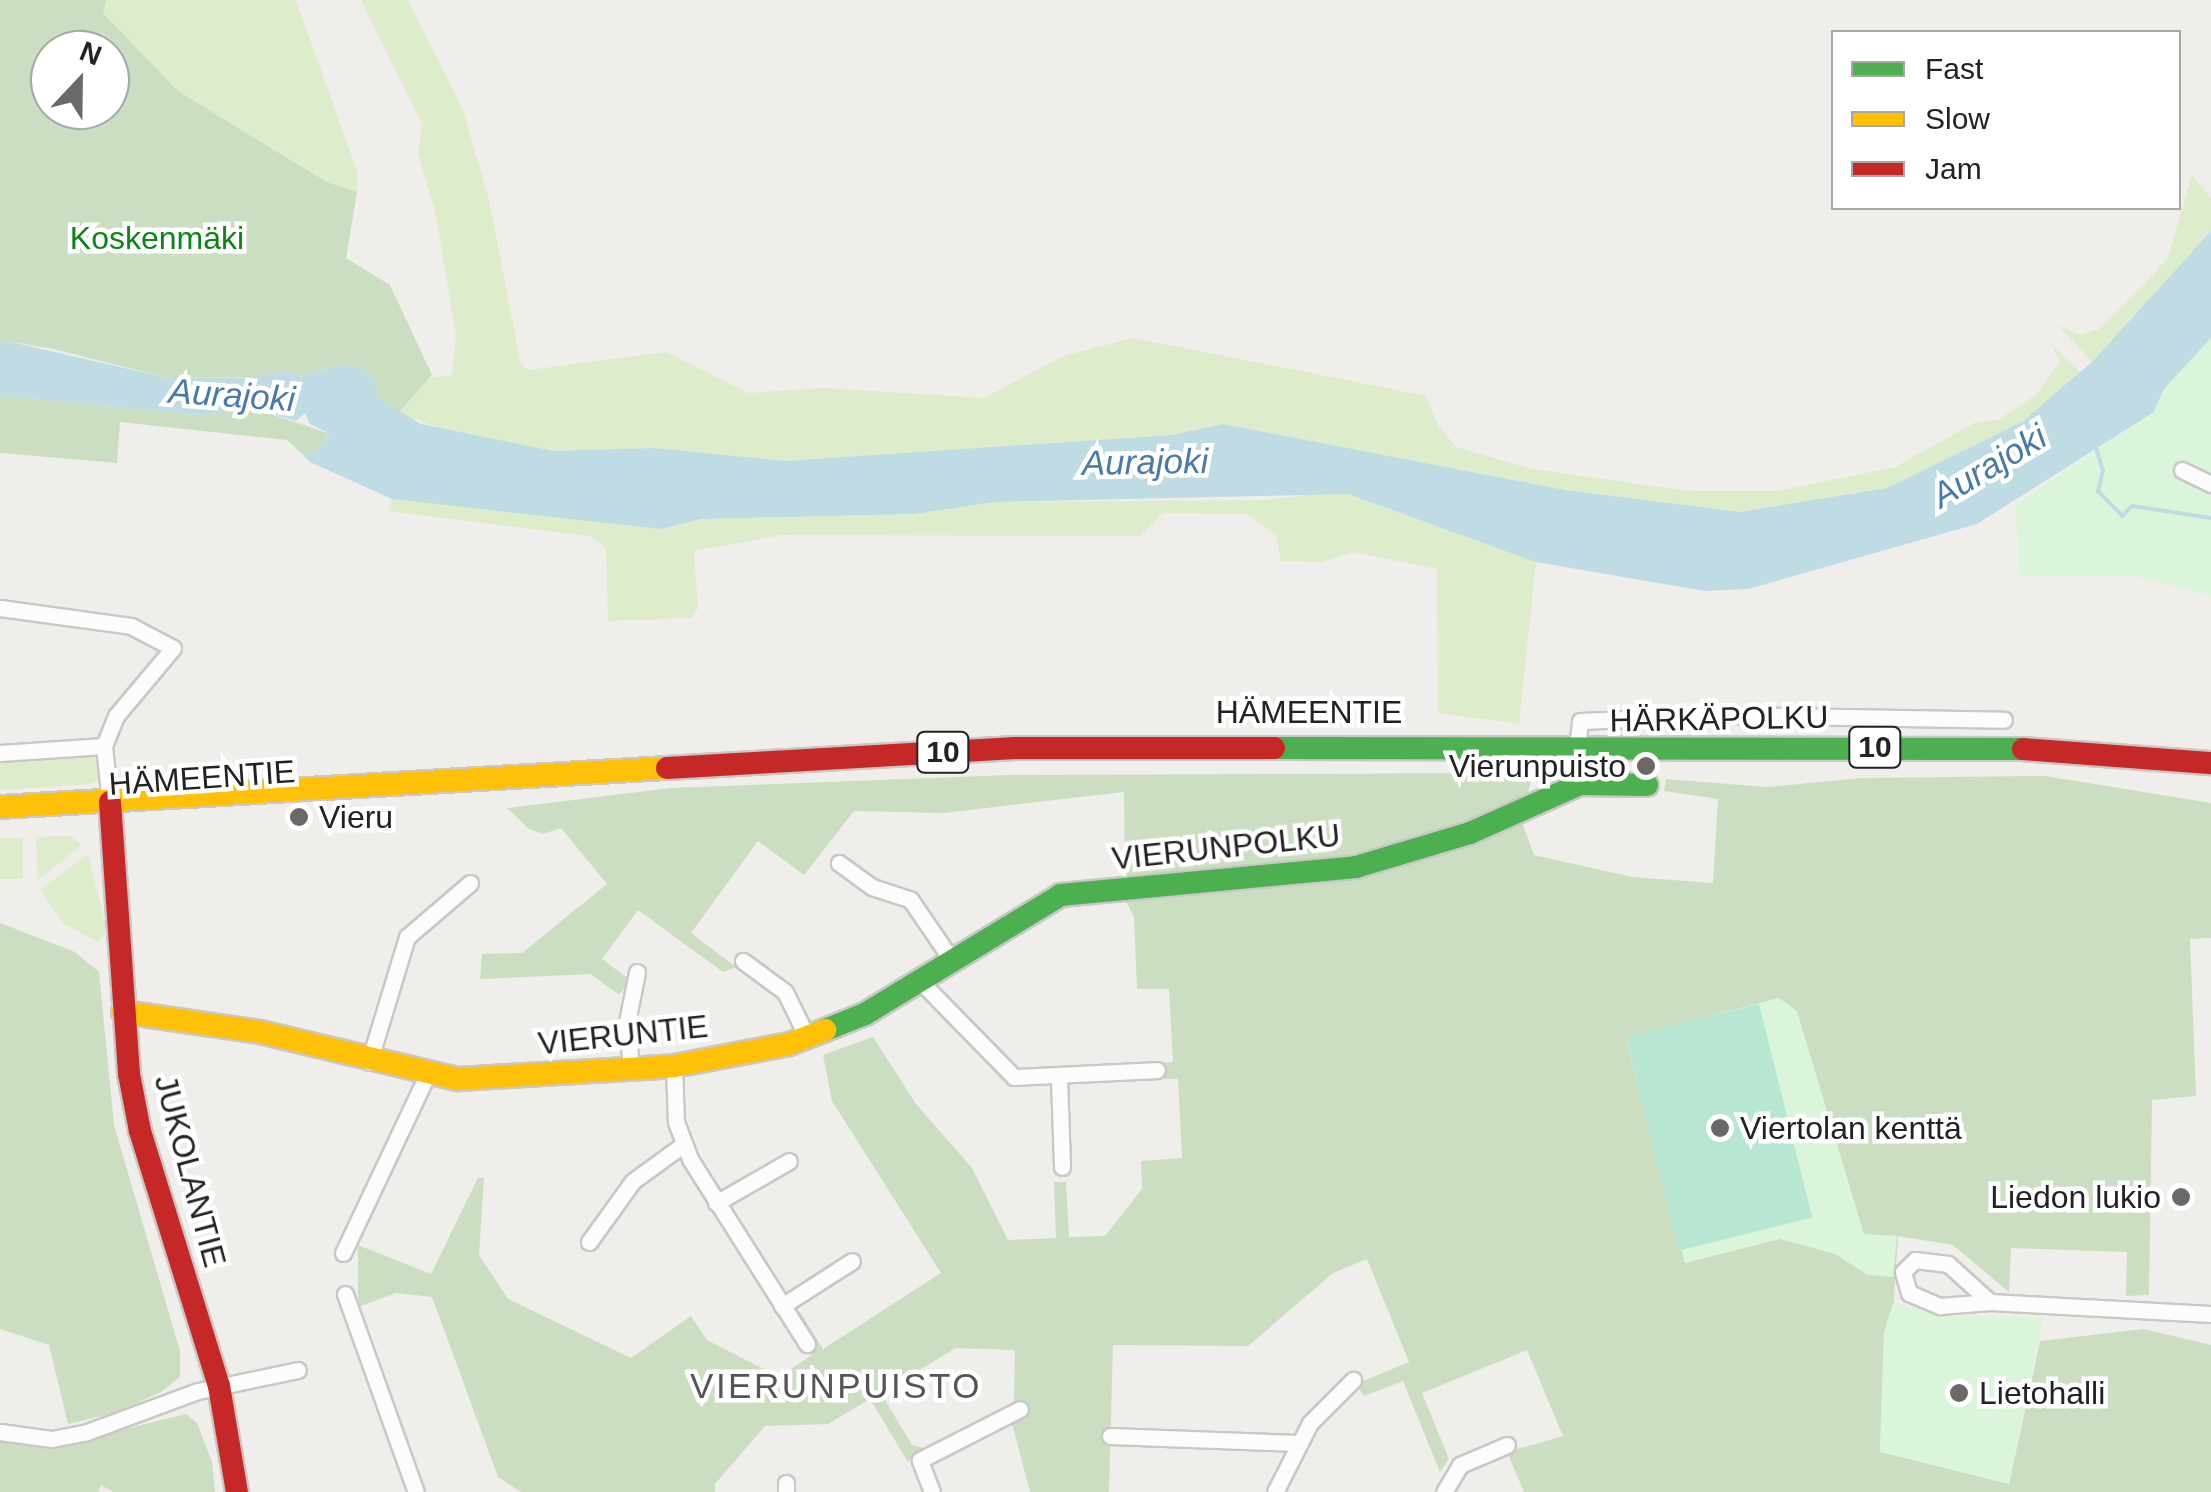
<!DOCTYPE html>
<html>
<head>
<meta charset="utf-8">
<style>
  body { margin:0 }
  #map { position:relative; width:2211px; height:1492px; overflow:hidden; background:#f0eeeb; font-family:Helvetica,sans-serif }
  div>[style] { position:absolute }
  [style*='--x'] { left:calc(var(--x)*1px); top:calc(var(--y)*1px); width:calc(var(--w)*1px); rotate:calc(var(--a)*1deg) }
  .grass>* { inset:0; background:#ddeccb; transform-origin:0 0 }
  .forest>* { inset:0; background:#cbdec1 }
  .park>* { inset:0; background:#daf5da }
  .pitch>* { inset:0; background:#b7e6d2; transform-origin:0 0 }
  .water>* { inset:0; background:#bfdbe3 }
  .stream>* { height:4px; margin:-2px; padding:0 2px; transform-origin:2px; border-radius:2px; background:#bfdbe3 }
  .roads { filter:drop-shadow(2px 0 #c9c8c7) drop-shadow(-2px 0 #c9c8c7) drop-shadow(0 2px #c9c8c7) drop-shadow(0 -2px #c9c8c7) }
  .street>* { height:15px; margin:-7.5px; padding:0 7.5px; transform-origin:7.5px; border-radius:7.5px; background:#fdfcfc }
  .fast>* { height:22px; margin:-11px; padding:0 11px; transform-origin:11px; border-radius:11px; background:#4caf50 }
  .slow>* { height:22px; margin:-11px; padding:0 11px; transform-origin:11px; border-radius:11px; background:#ffc107 }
  .jam>* { height:22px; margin:-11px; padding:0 11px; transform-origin:11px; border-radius:11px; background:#c62828 }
  .dots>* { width:28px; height:28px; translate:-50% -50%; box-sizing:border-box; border:5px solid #fff; border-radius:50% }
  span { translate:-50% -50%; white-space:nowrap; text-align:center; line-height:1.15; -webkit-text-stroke:9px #fff; paint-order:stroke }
  .shield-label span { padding:2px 8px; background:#fff; border:2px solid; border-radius:8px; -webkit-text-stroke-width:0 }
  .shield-label { font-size:30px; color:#222; font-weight:700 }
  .park-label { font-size:32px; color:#0c8416 }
  .street-label { font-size:32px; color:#222 }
  .poi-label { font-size:32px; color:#222 }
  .right { translate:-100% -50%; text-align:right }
  .left { translate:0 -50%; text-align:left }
  .water-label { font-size:35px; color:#4a7aab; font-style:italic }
  .neighbourhood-label { font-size:35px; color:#555; letter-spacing:2.5px }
  .legend { position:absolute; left:1831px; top:30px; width:350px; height:180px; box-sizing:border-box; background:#fff; border:2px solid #a7a7a7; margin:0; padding:12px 18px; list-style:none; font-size:30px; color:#222 }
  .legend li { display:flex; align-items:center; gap:20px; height:50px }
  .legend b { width:50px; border:2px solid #a7a7a7 }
  .north { position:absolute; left:30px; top:30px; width:100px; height:100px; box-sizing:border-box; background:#fff; border:2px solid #a7a7a7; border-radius:50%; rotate:22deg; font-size:28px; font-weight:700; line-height:40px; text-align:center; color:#222 }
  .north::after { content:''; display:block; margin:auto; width:35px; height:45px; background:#6a6968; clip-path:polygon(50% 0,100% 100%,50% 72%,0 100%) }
</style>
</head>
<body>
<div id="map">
  <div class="grass">
    <i style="clip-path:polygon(106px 0,296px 0,357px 171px,357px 192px,328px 182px,178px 91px,103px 13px)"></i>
    <i style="clip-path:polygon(361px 0,408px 0,462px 107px,488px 196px,521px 364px,529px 370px,666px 352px,748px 393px,823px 388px,984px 398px,1063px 356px,1133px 338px,1426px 396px,1438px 425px,1456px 447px,1532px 469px,1689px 491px,1778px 491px,1895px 467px,1976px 422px,1998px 420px,2036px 395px,2060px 362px,2052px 345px,2081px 373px,2022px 422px,1887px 488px,1740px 512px,1565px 490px,1223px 424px,1173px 435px,786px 461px,654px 448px,553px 451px,470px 439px,398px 413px,423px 379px,452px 375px,456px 336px,435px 211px,418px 153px,422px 124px)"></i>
    <i style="clip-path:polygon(2192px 175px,2211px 198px,2211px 231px,2092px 362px,2058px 325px,2080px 335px,2099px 329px,2143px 286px,2168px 257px)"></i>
    <i style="clip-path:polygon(1316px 494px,1348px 494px,1536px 562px,1519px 724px,1438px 713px,1437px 569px,1353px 552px,1321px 562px,1281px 561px,1276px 535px,1247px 514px,1163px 513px,1140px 536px,781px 535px,694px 551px,698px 608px,692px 618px,608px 621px,606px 547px,589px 536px,388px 511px,392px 499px,410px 498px,661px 529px,701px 519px,914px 514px,994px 502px,1264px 500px)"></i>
    <i style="clip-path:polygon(104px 746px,106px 774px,90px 784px,0 790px,0 758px)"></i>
    <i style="clip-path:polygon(70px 836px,82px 845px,38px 880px,36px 837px)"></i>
    <i style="left:0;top:838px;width:23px;height:41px"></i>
    <i style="clip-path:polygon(88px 854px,107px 929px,98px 942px,64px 924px,40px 890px)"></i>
  </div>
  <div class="forest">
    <i style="clip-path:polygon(evenodd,0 0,106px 0,103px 13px,178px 91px,327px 182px,357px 192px,346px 258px,390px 285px,432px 375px,398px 413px,378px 399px,374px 379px,337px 365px,299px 377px,168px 378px,53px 349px,7px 341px,0 345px,0 0,50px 50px,110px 50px,110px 110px,50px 110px,50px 50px)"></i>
    <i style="clip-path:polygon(0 396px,198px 415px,256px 409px,330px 434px,316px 451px,302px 454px,287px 440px,120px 422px,117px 463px,0 453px)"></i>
    <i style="clip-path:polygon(evenodd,1533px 773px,1521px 819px,1534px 855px,1632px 877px,1713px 883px,1718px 799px,1664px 791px,1666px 779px,1766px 787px,1862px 778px,2045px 776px,2211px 803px,2211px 938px,2190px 939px,2196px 1096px,2152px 1100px,2149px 1295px,2126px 1296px,2127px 1252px,2011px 1248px,2009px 1292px,1953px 1245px,1898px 1236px,1893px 1315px,1884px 1333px,1880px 1451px,2009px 1484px,2040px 1341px,2144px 1329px,2211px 1345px,2211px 1492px,1524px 1492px,1507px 1452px,1563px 1436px,1527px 1350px,1422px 1393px,1449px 1459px,1440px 1472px,1403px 1381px,1364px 1396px,1356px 1384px,1409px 1362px,1367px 1259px,1333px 1273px,1248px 1346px,1113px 1345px,1109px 1492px,1030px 1492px,1011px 1420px,988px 1418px,1014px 1403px,1015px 1350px,956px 1348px,881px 1393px,912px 1445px,927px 1449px,908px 1462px,870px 1399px,828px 1424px,765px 1426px,715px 1484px,715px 1492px,521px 1492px,498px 1477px,432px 1297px,396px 1293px,358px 1307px,358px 1245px,431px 1274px,478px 1178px,484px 1178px,479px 1255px,508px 1299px,631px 1358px,691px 1316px,707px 1340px,779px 1377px,812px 1355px,789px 1319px,800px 1312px,823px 1349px,941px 1273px,832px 1101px,823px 1055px,873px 1037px,916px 1104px,972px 1168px,1008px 1240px,1056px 1238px,1054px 1182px,1066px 1182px,1069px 1237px,1105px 1236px,1142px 1189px,1141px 1161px,1182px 1158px,1178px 1079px,1164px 1079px,1163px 1063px,1173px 1062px,1169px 989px,1137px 989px,1134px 917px,1125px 899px,1124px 792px,944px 813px,854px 811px,804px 875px,758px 841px,691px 933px,736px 967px,723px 972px,638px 910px,602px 959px,630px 980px,619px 995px,591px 974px,480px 979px,482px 954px,522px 953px,607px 884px,561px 828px,543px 834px,529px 829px,507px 808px,671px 788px,1010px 775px,1533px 773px,1779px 998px,1682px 1251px,1626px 1039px,1779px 998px)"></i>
    <i style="clip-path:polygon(0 923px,75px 952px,99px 972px,114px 1125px,180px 1351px,180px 1377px,161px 1392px,115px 1413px,68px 1424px,49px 1345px,0 1329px)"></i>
    <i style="clip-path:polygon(186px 1414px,197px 1423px,212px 1462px,215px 1492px,113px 1492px,101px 1485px,98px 1492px,0 1492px,0 1439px,52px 1447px)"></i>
  </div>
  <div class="park">
    <i style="clip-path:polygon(2211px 338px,2211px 596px,2135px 576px,2019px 575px,2016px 504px,2154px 412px,2164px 389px)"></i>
    <i style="clip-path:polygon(1779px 998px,1797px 1011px,1864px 1234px,1897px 1236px,1893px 1277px,1868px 1275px,1835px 1254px,1780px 1239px,1685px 1263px,1626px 1038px)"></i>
    <i style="clip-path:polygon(1893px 1303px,1947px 1316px,2043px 1317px,2009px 1484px,1880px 1452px,1884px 1332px)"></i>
  </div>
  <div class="pitch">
    <i style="left:1759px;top:1004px;width:220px;height:137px;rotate:76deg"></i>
  </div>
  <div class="water">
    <i style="clip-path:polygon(2211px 231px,2211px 338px,2164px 389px,2154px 412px,1977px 524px,1748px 589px,1705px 591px,1536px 562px,1348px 494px,994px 502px,914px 514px,701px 519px,661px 529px,392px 499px,310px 462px,302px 454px,316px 451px,330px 434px,310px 424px,305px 413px,296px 421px,256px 409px,198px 415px,0 396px,0 345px,7px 341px,168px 378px,247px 378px,288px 371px,300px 377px,337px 365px,360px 367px,374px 379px,379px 399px,421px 424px,553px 451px,654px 448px,786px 461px,1172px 435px,1223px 424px,1565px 490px,1740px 512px,1887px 488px,2022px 422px,2092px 362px)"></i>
  </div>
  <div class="stream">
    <i style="--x:2096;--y:448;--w:24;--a:73"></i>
    <i style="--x:2103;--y:471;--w:21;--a:104"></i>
    <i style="--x:2098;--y:491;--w:35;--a:46"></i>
    <i style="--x:2122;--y:516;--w:14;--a:-45"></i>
    <i style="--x:2132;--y:506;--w:80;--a:8.6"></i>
  </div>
  <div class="roads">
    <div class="street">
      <i style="--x:2182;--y:470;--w:32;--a:26"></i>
      <i style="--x:0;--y:608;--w:132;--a:7.8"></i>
      <i style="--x:131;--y:626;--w:47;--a:27.6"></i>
      <i style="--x:173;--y:648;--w:89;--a:130"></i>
      <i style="--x:116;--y:716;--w:32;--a:112"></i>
      <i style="--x:104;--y:746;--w:56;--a:83.9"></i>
      <i style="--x:1577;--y:747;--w:26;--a:-83"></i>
      <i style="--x:1580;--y:721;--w:148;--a:-2.3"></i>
      <i style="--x:1728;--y:715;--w:276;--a:1"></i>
      <i style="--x:0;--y:753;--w:104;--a:-3.9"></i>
      <i style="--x:839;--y:863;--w:41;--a:36"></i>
      <i style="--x:872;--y:887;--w:40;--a:18"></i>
      <i style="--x:910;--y:899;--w:76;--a:55.7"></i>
      <i style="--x:743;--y:961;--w:52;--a:36.4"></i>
      <i style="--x:785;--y:992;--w:50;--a:63.9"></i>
      <i style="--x:923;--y:984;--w:130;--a:45.6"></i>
      <i style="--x:1014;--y:1077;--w:143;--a:-2.8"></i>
      <i style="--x:369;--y:1062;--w:131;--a:-73.1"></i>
      <i style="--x:407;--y:937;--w:83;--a:-40.6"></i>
      <i style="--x:674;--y:1066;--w:56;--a:88"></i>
      <i style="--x:676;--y:1122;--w:40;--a:69"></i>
      <i style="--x:690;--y:1159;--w:219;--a:57.7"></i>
      <i style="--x:631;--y:1068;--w:46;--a:-95"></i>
      <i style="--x:627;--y:1022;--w:51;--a:-78.7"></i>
      <i style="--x:1059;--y:1079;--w:88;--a:88"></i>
      <i style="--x:716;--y:1203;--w:84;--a:-29.9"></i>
      <i style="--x:589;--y:1242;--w:75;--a:-54.2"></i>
      <i style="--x:633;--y:1181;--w:63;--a:-36"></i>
      <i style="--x:343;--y:1253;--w:197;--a:-64.7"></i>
      <i style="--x:345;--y:1294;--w:210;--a:70.3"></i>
      <i style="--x:1990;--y:1302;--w:57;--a:-137.9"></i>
      <i style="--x:1948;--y:1264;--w:33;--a:-173"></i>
      <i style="--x:1915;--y:1260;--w:17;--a:135"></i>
      <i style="--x:1903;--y:1272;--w:22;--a:74"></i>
      <i style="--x:1909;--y:1293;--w:34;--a:23"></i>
      <i style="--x:1940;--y:1306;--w:50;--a:-4.6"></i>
      <i style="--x:1990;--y:1302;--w:221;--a:3.1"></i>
      <i style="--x:782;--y:1306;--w:83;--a:-32.7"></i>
      <i style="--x:0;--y:1432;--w:52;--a:7.7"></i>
      <i style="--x:52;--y:1439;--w:36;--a:-11"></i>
      <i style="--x:87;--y:1432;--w:118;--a:-20.3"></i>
      <i style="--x:198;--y:1391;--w:102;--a:-11.9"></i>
      <i style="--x:1110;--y:1436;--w:188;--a:2.1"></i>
      <i style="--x:786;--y:1483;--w:9;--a:90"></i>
      <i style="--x:932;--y:1492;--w:34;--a:-111"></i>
      <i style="--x:920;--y:1460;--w:112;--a:-27"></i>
      <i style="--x:1275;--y:1492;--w:77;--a:-63.1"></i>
      <i style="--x:1310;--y:1423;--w:61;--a:-45"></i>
      <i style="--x:1444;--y:1492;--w:31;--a:-59"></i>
      <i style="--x:1460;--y:1465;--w:51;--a:-23.1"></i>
    </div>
    <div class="fast">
      <i style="--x:1274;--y:748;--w:749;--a:0.08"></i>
      <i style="--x:825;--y:1030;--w:43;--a:-21.8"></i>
      <i style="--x:865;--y:1014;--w:229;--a:-31.3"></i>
      <i style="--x:1061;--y:895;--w:296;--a:-5.4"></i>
      <i style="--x:1356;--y:867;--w:119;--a:-16.6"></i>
      <i style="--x:1470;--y:833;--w:120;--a:-24"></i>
      <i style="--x:1580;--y:784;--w:67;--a:0.9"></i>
    </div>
    <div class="slow">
      <i style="--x:0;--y:807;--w:668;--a:-3.35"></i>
      <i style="--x:123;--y:1012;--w:138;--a:8.3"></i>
      <i style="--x:260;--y:1032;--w:204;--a:13.4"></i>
      <i style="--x:458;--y:1079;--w:216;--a:-3.4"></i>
      <i style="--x:674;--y:1066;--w:117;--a:-10.8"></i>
      <i style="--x:789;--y:1044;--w:39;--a:-21"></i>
    </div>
    <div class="jam">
      <i style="--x:2023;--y:749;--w:189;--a:4.3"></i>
      <i style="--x:667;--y:768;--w:349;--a:-3.3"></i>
      <i style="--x:1015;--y:748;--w:259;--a:0"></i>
      <i style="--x:110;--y:802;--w:273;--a:86"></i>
      <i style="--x:129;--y:1074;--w:58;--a:79.1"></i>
      <i style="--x:140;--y:1131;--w:267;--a:72.8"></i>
      <i style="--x:219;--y:1386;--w:108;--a:80.4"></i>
    </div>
  </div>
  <div class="dots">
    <i style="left:1646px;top:766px;background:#6a6968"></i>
    <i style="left:299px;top:817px;background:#6a6968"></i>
    <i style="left:1720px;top:1128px;background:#6a6968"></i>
    <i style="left:2181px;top:1197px;background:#6a6968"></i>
    <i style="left:1959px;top:1393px;background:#6a6968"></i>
  </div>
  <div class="shield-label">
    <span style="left:1875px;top:747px">10</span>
    <span style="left:943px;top:752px">10</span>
  </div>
  <div class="park-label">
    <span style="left:157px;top:238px">Koskenmäki</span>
  </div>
  <div class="street-label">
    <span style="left:1309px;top:712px">HÄMEENTIE</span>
    <span style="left:1719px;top:719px;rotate:-1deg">HÄRKÄPOLKU</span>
    <span style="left:202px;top:778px;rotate:-4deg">HÄMEENTIE</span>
    <span style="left:1226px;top:847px;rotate:-6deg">VIERUNPOLKU</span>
    <span style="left:623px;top:1035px;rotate:-6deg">VIERUNTIE</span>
    <span style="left:190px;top:1171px;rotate:75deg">JUKOLANTIE</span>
  </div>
  <div class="poi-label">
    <span class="right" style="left:1626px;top:766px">Vierunpuisto</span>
    <span class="left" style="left:319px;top:817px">Vieru</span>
    <span class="left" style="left:1740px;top:1128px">Viertolan kenttä</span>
    <span class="right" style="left:2161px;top:1197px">Liedon lukio</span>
    <span class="left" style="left:1979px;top:1393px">Lietohalli</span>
  </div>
  <div class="water-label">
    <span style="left:232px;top:395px;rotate:4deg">Aurajoki</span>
    <span style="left:1145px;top:462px;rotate:-1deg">Aurajoki</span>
    <span style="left:1989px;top:466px;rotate:-31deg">Aurajoki</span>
  </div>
  <div class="neighbourhood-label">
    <span style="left:836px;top:1386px">VIERUNPUISTO</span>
  </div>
  <ul class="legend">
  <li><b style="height:12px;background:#4caf50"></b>Fast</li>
  <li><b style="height:12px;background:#ffc107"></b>Slow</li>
  <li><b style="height:12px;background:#c62828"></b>Jam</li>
  </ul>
  <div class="north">N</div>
</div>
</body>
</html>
